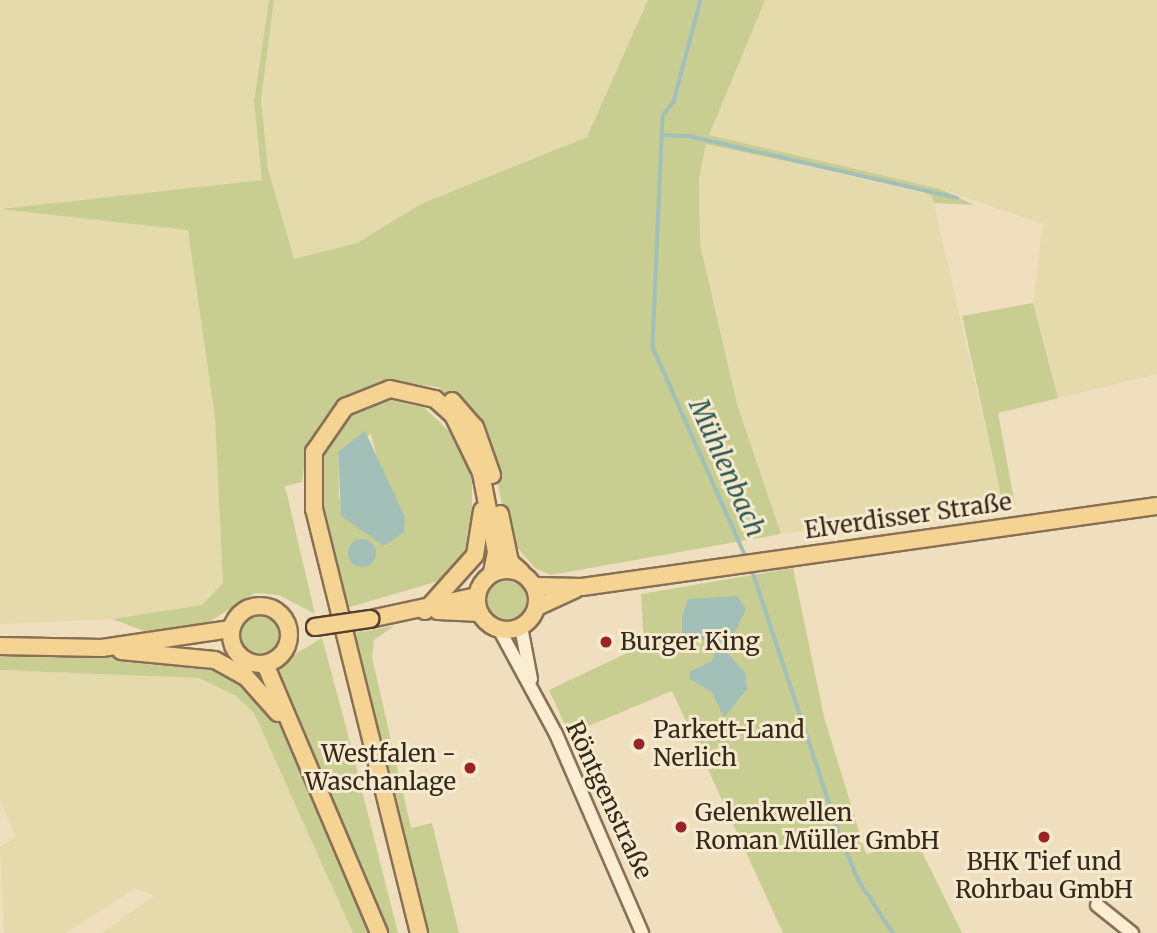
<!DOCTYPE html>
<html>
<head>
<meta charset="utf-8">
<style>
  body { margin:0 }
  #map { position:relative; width:1157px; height:933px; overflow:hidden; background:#efdfbe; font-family:Merriweather,serif }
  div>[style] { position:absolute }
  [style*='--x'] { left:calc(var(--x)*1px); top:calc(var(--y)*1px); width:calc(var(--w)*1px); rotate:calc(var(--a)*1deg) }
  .farmland>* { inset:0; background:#e5daab }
  .green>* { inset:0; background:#c8cd92 }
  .round { border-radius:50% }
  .water>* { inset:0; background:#a2c0b7 }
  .stream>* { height:3.5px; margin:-1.75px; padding:0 1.75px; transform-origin:1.75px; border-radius:1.75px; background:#a2c0b7 }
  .roads { filter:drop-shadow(2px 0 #887056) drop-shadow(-2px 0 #887056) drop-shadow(0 2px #887056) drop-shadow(0 -2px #887056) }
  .minor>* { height:12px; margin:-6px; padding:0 6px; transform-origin:6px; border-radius:6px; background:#faedd1 }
  .major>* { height:16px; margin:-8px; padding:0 8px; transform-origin:8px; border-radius:8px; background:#f5d493 }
  .major>.ring { margin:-8px; padding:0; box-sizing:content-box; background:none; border:16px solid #f5d493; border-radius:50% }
  .bridges { filter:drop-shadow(2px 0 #553e2b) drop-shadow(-2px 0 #553e2b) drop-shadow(0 2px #553e2b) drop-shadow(0 -2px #553e2b) }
  .major-bridge>* { height:16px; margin:-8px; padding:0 8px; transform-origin:8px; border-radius:8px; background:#f5d493 }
  .dots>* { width:19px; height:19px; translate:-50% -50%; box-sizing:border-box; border:4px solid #f6eace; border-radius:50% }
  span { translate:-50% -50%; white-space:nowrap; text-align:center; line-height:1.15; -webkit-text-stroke:6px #f6eace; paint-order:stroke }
  .street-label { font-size:24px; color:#37281b }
  .poi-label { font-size:24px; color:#37281b }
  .left { translate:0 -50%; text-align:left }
  .right { translate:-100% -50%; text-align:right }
  .water-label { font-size:26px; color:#2a5753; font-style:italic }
</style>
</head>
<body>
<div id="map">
  <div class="farmland">
    <i style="clip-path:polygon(0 0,269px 0,254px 101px,263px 180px,0 209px)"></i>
    <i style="clip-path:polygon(274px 0,648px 0,587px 137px,421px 204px,357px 243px,293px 259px,268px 169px,261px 100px)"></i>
    <i style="clip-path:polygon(765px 0,1157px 0,1157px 374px,1058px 398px,1033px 303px,1043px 224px,941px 189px,708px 135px)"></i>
    <i style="clip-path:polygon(706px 143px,932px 195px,1003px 505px,781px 534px,737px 404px,700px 244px,699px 179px)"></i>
    <i style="clip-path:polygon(21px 209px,188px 230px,215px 418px,223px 583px,203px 605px,112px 619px,0 624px,0 210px)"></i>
    <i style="clip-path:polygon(0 670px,200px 678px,236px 696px,254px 713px,353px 933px,101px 933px,154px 896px,135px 888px,66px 933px,4px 933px,0 847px,16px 837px,0 801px)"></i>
  </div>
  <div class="green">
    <i style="clip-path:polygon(269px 0,274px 0,261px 100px,268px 169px,294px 259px,357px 243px,421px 204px,587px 137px,648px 0,765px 0,709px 135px,941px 189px,974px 205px,934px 203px,931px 195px,911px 188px,706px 144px,699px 179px,700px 244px,737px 404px,781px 534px,551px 575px,535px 568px,509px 538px,494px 465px,468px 412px,438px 387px,385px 380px,324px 418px,307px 444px,302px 482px,285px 486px,315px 614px,279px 595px,255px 593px,204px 625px,144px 631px,112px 619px,202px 605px,223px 583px,215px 418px,188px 230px,0 209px,262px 180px,254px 101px)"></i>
    <i style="clip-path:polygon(1033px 303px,1058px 398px,998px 413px,1015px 505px,1003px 505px,962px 316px)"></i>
    <i style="clip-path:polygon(evenodd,391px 400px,425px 408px,457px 439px,472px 481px,472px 545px,449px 578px,343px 609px,320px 520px,316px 468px,329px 430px,356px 408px,391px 400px,371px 434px,382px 478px,405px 517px,385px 546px,362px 531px,339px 499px,338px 452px,371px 434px)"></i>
    <i style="clip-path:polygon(793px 568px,824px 717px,866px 854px,917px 842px,962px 933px,783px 933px,672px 691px,569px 734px,549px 690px,644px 645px,641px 594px)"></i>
    <i class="round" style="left:485px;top:578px;width:44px;height:44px"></i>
    <i class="round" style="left:238px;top:613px;width:44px;height:44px"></i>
    <i style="clip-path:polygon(394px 626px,374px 640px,372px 657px,411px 828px,432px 823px,459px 933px,422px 933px,348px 634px)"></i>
    <i style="clip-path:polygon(322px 638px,345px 723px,398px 933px,386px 933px,272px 668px)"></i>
    <i style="clip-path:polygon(0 654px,99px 654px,226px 670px,266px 703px,281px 728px,369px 933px,353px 933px,254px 713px,236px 696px,199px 678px,0 670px)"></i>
  </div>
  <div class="water">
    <i style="clip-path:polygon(365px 431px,405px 517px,404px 532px,384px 546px,341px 516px,338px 452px)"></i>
    <i class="round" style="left:348px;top:539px;width:28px;height:28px"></i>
    <i style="clip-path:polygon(737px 596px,746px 609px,726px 651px,745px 673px,747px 689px,724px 718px,712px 692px,690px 679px,689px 672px,712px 661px,715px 652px,709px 641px,682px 636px,682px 617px,688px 599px)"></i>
  </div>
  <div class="stream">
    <i style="--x:701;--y:0;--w:106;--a:104.8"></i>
    <i style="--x:674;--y:102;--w:18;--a:128"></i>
    <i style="--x:663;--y:116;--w:231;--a:92.5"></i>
    <i style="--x:653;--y:347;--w:232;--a:66.1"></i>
    <i style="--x:663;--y:135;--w:26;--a:2"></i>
    <i style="--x:689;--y:136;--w:275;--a:13"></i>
    <i style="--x:752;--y:569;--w:283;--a:71.7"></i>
    <i style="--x:841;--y:838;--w:47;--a:67.3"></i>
    <i style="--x:859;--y:881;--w:62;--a:56.8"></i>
  </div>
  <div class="roads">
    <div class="minor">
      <i style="--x:521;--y:627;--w:53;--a:79.1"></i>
      <i style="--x:499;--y:629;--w:119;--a:61.5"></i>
      <i style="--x:556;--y:734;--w:217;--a:66.6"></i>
      <i style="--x:1097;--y:905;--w:45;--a:38.7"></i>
    </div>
    <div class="major">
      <i style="--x:452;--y:401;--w:35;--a:49"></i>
      <i style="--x:475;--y:427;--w:51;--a:70.5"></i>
      <i style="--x:500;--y:514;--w:49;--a:78.2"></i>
      <i style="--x:510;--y:562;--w:15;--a:42"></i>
      <i class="ring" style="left:477px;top:570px;width:44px;height:44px"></i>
      <i style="--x:535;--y:586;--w:47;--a:1.2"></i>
      <i style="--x:582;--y:587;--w:581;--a:-8.02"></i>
      <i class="ring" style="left:231px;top:606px;width:42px;height:42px"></i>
      <i style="--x:537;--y:607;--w:43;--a:-24.8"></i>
      <i style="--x:425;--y:611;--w:75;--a:-48.2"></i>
      <i style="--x:475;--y:555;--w:45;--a:-81"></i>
      <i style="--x:438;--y:611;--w:42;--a:2.7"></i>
      <i style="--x:370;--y:619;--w:109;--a:-12.1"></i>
      <i style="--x:0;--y:646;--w:102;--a:1.1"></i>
      <i style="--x:102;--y:648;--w:130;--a:-8.4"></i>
      <i style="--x:121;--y:651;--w:94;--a:5.5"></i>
      <i style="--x:215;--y:660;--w:35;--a:29"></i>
      <i style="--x:246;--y:677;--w:48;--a:48.4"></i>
      <i style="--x:265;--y:664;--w:292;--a:67"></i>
      <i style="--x:419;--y:933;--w:437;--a:-103.9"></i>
      <i style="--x:314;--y:509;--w:57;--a:-90"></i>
      <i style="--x:314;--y:452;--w:55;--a:-55.4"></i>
      <i style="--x:345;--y:407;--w:48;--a:-21.8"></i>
      <i style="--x:390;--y:389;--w:46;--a:12.5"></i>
      <i style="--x:435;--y:399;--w:24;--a:42"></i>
      <i style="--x:453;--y:415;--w:64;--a:64.2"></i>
      <i style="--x:481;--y:473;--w:80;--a:79.2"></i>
      <i style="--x:496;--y:552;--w:21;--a:101"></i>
    </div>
  </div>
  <div class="bridges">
    <div class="major-bridge">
      <i style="--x:315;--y:627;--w:56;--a:-8.3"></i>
    </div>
  </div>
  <div class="dots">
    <i style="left:606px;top:642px;background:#992428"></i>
    <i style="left:639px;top:744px;background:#992428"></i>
    <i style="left:470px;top:768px;background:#992428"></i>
    <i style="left:681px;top:827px;background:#992428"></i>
    <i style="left:1044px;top:837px;background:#992428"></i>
  </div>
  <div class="street-label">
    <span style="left:908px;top:516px;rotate:-8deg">Elverdisser Straße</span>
    <span style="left:609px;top:800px;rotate:65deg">Röntgenstraße</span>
  </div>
  <div class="poi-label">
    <span class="left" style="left:620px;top:642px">Burger King</span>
    <span class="left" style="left:653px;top:744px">Parkett-Land<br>Nerlich</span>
    <span class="right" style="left:456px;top:768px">Westfalen -<br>Waschanlage</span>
    <span class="left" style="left:695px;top:827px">Gelenkwellen<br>Roman Müller GmbH</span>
    <span style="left:1044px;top:876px">BHK Tief und<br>Rohrbau GmbH</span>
  </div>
  <div class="water-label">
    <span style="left:727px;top:468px;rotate:66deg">Mühlenbach</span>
  </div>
</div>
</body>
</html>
